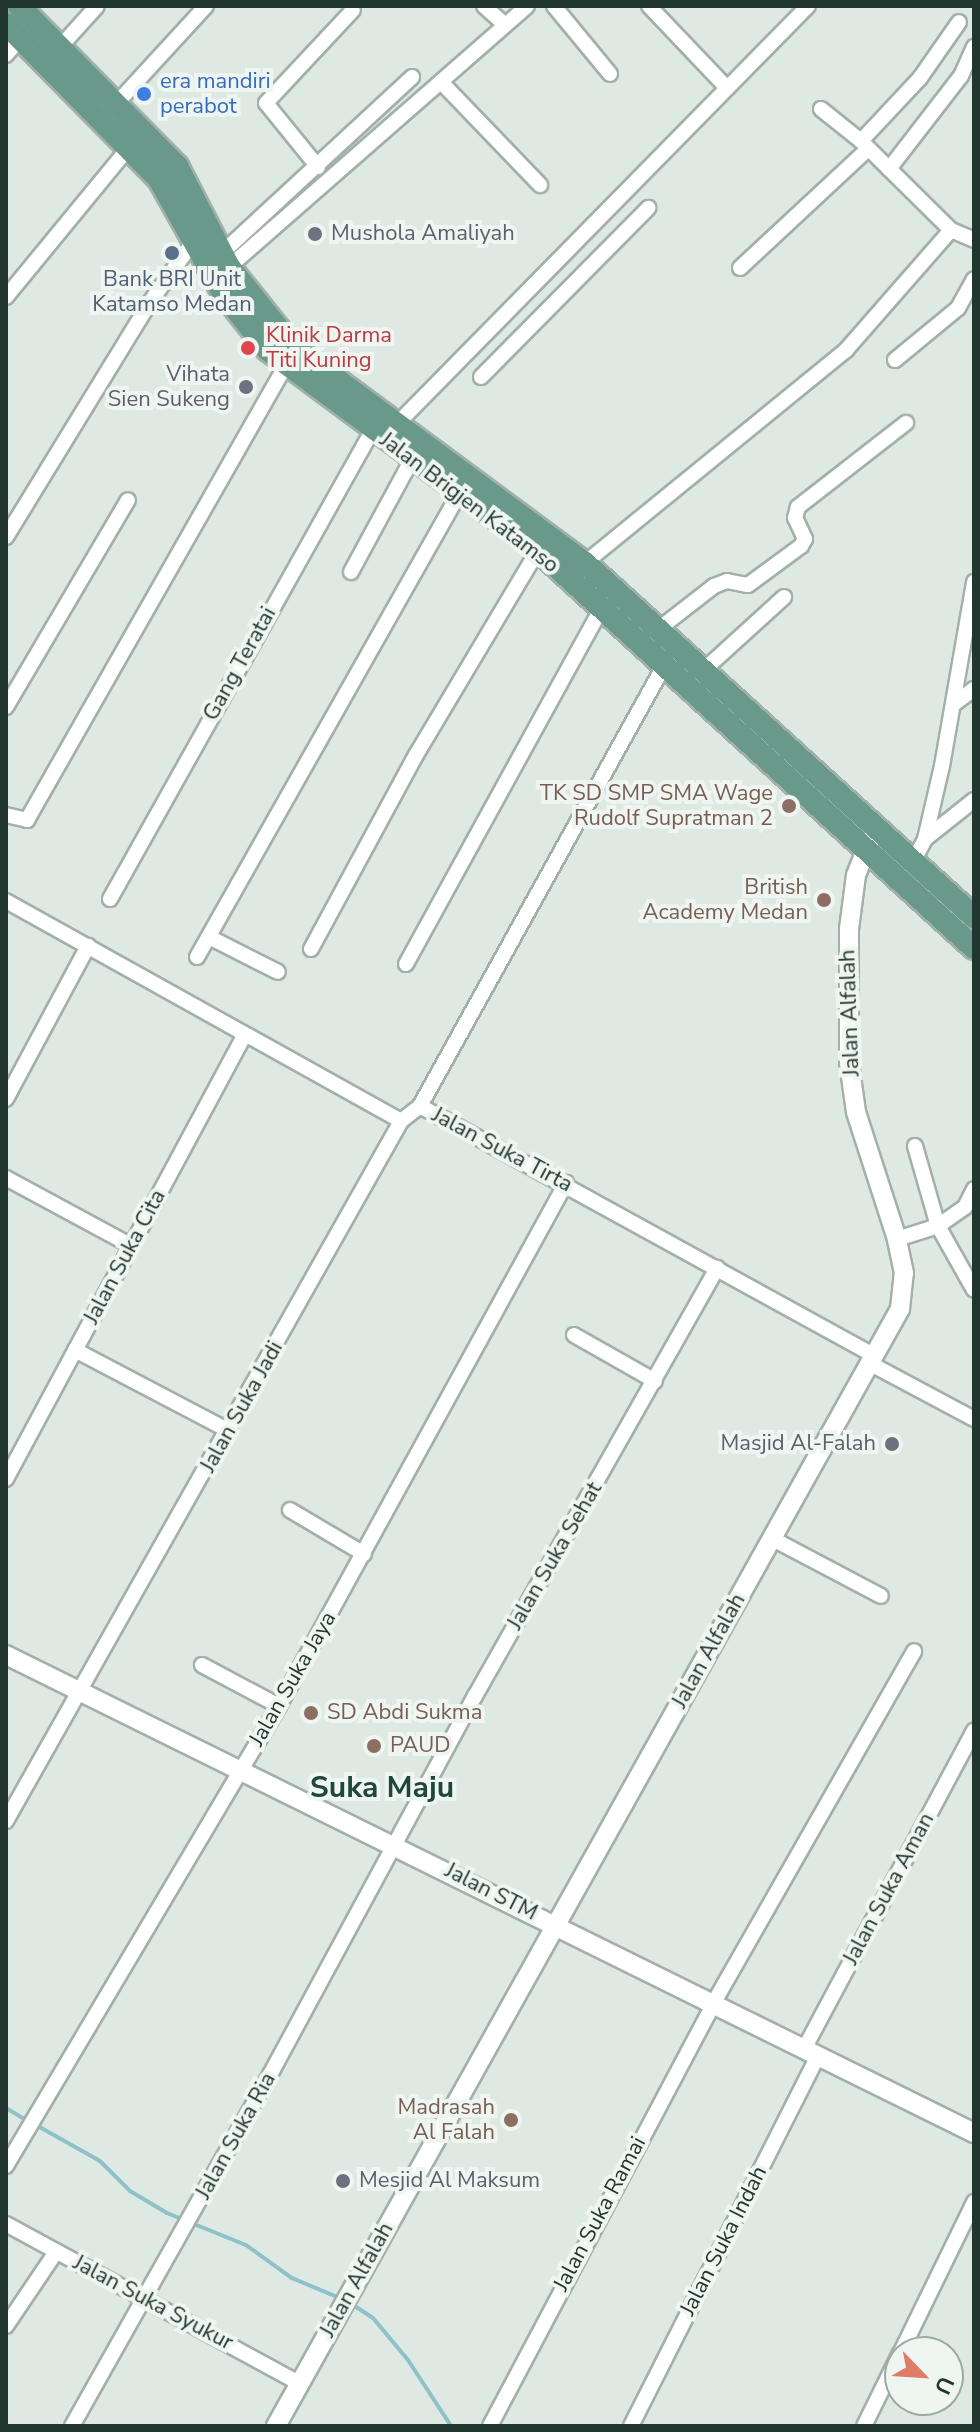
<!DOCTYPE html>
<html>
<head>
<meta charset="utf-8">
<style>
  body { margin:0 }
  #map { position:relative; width:980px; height:2432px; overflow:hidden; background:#dfe9e4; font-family:"Nunito Sans",sans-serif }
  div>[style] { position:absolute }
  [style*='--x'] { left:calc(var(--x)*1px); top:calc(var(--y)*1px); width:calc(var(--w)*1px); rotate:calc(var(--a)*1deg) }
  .stream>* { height:4px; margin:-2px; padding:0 2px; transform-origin:2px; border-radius:2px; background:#8dc2c8 }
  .roads { filter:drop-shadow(2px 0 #a3b0aa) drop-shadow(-2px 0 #a3b0aa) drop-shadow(0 2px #a3b0aa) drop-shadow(0 -2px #a3b0aa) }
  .minor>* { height:14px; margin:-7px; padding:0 7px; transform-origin:7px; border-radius:7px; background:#fff }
  .tertiary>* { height:18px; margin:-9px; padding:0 9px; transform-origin:9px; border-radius:9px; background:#fff }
  .primary>* { height:22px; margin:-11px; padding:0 11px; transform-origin:11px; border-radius:11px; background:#69998a }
  .dots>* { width:22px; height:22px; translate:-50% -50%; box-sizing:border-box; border:4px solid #eff6f2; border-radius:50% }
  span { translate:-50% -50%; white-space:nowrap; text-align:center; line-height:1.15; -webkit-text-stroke:8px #eff6f2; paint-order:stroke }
  .shop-label { font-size:22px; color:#366cbe }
  .left { translate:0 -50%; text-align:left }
  .worship-label { font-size:22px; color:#5b616d }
  .right { translate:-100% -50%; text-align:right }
  .service-label { font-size:22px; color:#4e5e75 }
  .health-label { font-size:22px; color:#be3a42 }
  .street-label { font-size:22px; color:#223630 }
  .education-label { font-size:22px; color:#785e54 }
  .district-label { font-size:30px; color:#21463b; font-weight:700 }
  .frame { position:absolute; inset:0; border:8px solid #223630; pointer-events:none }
  .north { position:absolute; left:884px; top:2336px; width:80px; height:80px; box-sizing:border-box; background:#eff6f2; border:2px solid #9da9a4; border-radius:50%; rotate:115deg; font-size:22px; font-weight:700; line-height:32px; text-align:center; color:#223630 }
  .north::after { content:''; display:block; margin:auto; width:28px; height:36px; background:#e07d66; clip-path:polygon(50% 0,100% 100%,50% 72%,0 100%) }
</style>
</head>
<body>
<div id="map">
  <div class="stream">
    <i style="--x:6;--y:2108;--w:26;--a:31"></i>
    <i style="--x:36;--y:2125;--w:73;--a:29.4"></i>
    <i style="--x:100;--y:2161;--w:42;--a:45"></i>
    <i style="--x:130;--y:2191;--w:43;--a:30.7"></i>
    <i style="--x:167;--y:2213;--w:85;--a:22.1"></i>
    <i style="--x:246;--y:2245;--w:57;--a:35.7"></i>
    <i style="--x:292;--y:2278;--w:54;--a:22.8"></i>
    <i style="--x:350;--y:2303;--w:27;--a:33"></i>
    <i style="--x:373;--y:2318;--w:55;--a:50.2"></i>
    <i style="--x:408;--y:2360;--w:79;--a:56.9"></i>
  </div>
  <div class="roads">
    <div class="minor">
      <i style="--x:484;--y:6;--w:27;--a:42"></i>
      <i style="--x:554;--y:6;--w:88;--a:50.5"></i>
      <i style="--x:649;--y:6;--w:113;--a:46.4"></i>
      <i style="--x:60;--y:47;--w:55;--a:-47.9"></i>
      <i style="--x:6;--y:55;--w:21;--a:-49"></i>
      <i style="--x:441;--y:82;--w:143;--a:46.1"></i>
      <i style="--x:116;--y:104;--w:133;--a:-47.4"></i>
      <i style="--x:821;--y:109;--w:51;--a:38.7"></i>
      <i style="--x:861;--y:141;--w:127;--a:44.7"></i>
      <i style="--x:951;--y:230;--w:25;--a:23"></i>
      <i style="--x:861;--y:141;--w:86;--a:-46.9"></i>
      <i style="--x:920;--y:78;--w:68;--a:-55.1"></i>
      <i style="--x:318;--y:167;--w:82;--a:-129.1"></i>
      <i style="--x:266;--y:103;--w:127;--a:-46.9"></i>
      <i style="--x:889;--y:169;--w:118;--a:-52.3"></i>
      <i style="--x:961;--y:76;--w:32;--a:-66"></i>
      <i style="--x:222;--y:253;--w:259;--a:-42.8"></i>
      <i style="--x:229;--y:267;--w:396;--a:-41.2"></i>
      <i style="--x:740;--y:268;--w:173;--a:-42.9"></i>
      <i style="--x:6;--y:297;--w:194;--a:-50.6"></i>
      <i style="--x:895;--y:360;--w:82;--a:-39.5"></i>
      <i style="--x:958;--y:308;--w:33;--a:-61"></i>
      <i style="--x:481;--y:377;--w:238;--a:-45.3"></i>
      <i style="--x:397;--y:424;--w:586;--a:-45.48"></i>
      <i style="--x:6;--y:537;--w:272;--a:-58.5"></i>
      <i style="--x:148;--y:305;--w:81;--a:-54.5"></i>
      <i style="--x:585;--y:563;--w:337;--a:-39.2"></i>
      <i style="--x:846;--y:350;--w:159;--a:-48.8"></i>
      <i style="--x:351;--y:572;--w:128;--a:-61.6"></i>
      <i style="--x:660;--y:628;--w:68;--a:-37.9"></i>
      <i style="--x:714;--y:586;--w:14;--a:-21"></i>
      <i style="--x:727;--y:581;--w:21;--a:11"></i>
      <i style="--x:748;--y:585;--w:66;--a:-36.3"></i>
      <i style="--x:801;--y:546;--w:8;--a:-60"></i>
      <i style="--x:805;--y:539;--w:23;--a:-115"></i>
      <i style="--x:795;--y:518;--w:11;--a:-75"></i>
      <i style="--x:798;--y:507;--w:137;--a:-37.9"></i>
      <i style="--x:705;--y:669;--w:107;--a:-42.3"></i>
      <i style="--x:954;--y:704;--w:25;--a:-37"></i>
      <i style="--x:6;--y:707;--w:240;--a:-59.5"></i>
      <i style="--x:6;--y:815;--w:22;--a:13"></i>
      <i style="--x:27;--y:820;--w:524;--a:-60.35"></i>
      <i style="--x:925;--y:839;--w:63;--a:-38.5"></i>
      <i style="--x:914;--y:860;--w:24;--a:-62"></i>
      <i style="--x:925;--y:839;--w:75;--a:-76.9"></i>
      <i style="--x:942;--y:766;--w:187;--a:-80.1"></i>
      <i style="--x:110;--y:899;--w:536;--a:-60.76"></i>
      <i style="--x:6;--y:901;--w:452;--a:29.1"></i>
      <i style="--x:209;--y:937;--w:77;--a:26.9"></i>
      <i style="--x:311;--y:949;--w:221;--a:-61.6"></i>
      <i style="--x:416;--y:755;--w:239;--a:-59.2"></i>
      <i style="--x:197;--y:957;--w:534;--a:-60.51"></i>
      <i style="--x:406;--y:964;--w:404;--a:-61.2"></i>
      <i style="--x:6;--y:1099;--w:174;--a:-61.8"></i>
      <i style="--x:420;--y:1106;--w:519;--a:28.79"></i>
      <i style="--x:420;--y:1106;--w:505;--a:-61"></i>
      <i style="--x:915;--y:1146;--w:83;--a:74"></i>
      <i style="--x:938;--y:1226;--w:73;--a:60.6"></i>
      <i style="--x:6;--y:1178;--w:141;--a:28.4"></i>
      <i style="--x:897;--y:1239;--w:43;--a:-17.6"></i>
      <i style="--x:938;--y:1226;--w:33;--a:-35"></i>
      <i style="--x:965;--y:1207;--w:20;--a:-63"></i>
      <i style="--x:574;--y:1335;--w:93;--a:29.6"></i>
      <i style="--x:75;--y:1350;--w:174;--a:27.7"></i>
      <i style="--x:871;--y:1364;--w:117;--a:28.1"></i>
      <i style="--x:6;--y:1479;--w:503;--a:-61.75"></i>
      <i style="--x:290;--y:1510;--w:86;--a:30.7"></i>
      <i style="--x:771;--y:1538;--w:124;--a:27.8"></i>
      <i style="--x:202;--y:1665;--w:87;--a:28"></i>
      <i style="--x:6;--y:1821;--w:804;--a:-60.56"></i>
      <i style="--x:401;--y:1121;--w:24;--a:-38"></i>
      <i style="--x:804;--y:2049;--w:361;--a:-61.9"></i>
      <i style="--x:6;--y:2166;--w:535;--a:-59.31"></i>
      <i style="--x:279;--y:1706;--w:597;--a:-61.24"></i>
      <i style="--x:6;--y:2224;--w:333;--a:28.5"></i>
      <i style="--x:6;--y:2326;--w:89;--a:-56"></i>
      <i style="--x:901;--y:2352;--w:167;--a:-64"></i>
      <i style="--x:72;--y:2426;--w:405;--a:-60.6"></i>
      <i style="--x:271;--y:2073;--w:429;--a:-61.6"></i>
      <i style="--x:475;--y:1696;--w:492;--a:-60.5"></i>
      <i style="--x:490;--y:2426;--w:477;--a:-62.1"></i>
      <i style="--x:713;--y:2004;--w:406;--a:-60.3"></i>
      <i style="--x:631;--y:2426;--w:415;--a:-63.2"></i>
      <i style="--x:864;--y:2426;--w:81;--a:-63.7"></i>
    </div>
    <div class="tertiary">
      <i style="--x:6;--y:1655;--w:1080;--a:26.28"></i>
      <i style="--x:276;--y:2426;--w:1279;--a:-60.81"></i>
      <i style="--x:900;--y:1309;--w:36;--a:-84"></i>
      <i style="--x:904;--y:1273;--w:35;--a:-102"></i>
      <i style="--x:897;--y:1239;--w:133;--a:-107.9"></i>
      <i style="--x:856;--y:1112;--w:50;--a:-98"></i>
      <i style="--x:849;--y:1062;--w:133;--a:-90"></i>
      <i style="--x:849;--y:929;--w:54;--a:-82.6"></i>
      <i style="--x:856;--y:875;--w:38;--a:-68"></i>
    </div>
    <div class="primary">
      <i style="--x:19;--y:6;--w:225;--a:45.4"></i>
      <i style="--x:177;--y:166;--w:114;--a:62.8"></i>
      <i style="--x:229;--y:267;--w:104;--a:51.3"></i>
      <i style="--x:294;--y:348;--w:362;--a:36.5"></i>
      <i style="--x:585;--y:563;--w:526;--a:42.3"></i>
      <i style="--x:6;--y:24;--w:218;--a:45.4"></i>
      <i style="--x:159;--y:179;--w:131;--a:60.7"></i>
      <i style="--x:223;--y:293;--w:73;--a:51.7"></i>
      <i style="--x:268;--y:350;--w:336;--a:36.5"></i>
      <i style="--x:538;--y:550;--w:590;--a:42.39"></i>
    </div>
  </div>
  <div class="dots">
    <i style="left:144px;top:94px;background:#3f7fe0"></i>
    <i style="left:315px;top:234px;background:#6b7280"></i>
    <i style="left:172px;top:253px;background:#5c6f8a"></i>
    <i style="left:248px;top:348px;background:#e0444e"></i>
    <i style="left:246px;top:387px;background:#6b7280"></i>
    <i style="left:789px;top:806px;background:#8d6e63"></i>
    <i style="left:824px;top:900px;background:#8d6e63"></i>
    <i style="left:892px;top:1444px;background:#6b7280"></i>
    <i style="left:311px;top:1713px;background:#8d6e63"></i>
    <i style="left:374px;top:1746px;background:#8d6e63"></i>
    <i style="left:511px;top:2120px;background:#8d6e63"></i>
    <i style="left:343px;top:2181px;background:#6b7280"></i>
  </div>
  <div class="shop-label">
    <span class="left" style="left:160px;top:94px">era mandiri<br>perabot</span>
  </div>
  <div class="worship-label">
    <span class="left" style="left:331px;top:234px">Mushola Amaliyah</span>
    <span class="right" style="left:230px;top:387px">Vihata<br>Sien Sukeng</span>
    <span class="right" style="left:876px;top:1444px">Masjid Al-Falah</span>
    <span class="left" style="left:359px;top:2181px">Mesjid Al Maksum</span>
  </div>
  <div class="service-label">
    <span style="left:172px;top:292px">Bank BRI Unit<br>Katamso Medan</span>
  </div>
  <div class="health-label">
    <span class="left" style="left:266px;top:348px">Klinik Darma<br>Titi Kuning</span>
  </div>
  <div class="street-label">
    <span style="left:469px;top:503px;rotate:37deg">Jalan Brigjen Katamso</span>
    <span style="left:240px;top:664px;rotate:-61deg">Gang Teratai</span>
    <span style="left:850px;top:1013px;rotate:-92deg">Jalan Alfalah</span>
    <span style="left:502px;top:1150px;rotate:28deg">Jalan Suka Tirta</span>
    <span style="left:125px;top:1257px;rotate:-62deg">Jalan Suka Cita</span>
    <span style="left:242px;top:1407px;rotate:-61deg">Jalan Suka Jadi</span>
    <span style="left:555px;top:1556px;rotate:-60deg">Jalan Suka Sehat</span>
    <span style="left:709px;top:1651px;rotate:-61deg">Jalan Alfalah</span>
    <span style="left:293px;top:1679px;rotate:-60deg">Jalan Suka Jaya</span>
    <span style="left:889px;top:1889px;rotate:-62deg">Jalan Suka Aman</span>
    <span style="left:491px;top:1892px;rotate:27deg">Jalan STM</span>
    <span style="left:236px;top:2136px;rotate:-61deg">Jalan Suka Ria</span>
    <span style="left:600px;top:2214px;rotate:-62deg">Jalan Suka Ramai</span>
    <span style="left:724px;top:2241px;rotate:-63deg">Jalan Suka Indah</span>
    <span style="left:357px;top:2280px;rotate:-61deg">Jalan Alfalah</span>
    <span style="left:153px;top:2303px;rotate:28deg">Jalan Suka Syukur</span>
  </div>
  <div class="education-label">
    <span class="right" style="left:773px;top:806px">TK SD SMP SMA Wage<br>Rudolf Supratman 2</span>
    <span class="right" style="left:808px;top:900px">British<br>Academy Medan</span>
    <span class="left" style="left:327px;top:1713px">SD Abdi Sukma</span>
    <span class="left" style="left:390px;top:1746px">PAUD</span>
    <span class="right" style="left:495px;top:2120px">Madrasah<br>Al Falah</span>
  </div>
  <div class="district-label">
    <span style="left:382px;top:1788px">Suka Maju</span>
  </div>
  <div class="frame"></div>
  <div class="north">U</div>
</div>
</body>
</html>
